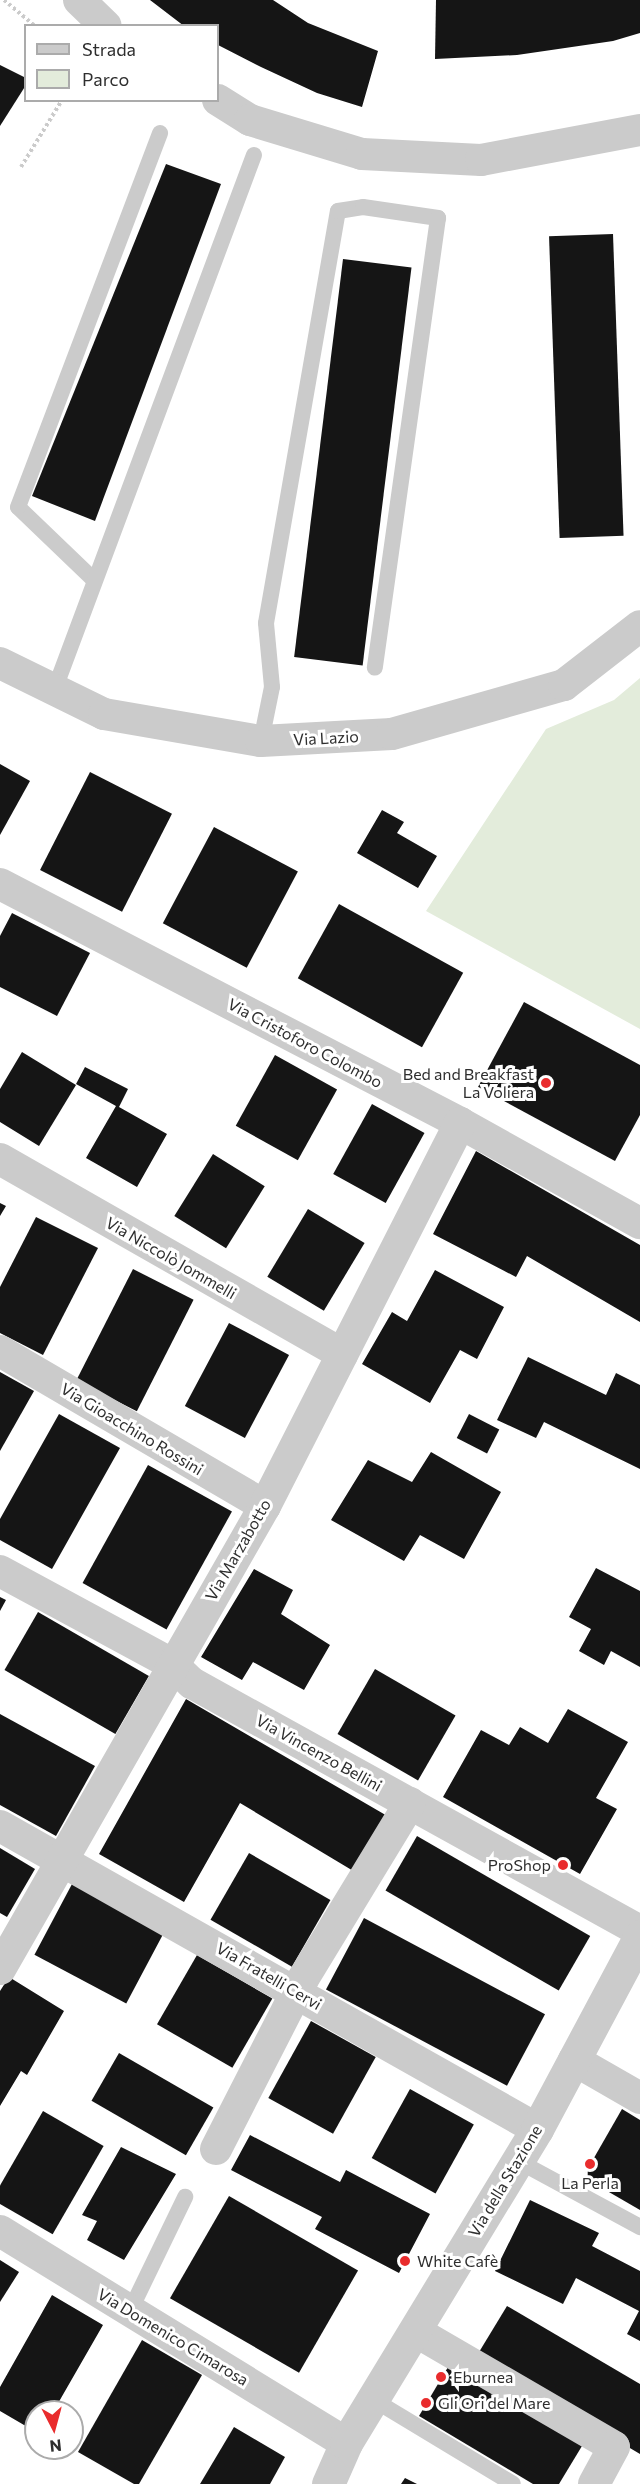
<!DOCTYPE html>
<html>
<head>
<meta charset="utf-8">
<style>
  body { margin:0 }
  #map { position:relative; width:640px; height:2484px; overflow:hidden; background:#fff; font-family:Commissioner,sans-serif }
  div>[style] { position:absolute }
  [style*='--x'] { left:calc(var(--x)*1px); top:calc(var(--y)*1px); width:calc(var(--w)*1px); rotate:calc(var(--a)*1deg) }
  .green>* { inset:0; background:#e3ecdb }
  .building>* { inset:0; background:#151515; transform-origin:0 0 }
  .path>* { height:4px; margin-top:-2px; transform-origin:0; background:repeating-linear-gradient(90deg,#cbcbcb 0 3px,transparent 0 6px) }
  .service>* { height:16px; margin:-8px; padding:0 8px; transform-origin:8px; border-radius:8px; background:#cbcbcb }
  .minor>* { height:32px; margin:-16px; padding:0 16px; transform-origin:16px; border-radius:16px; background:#cbcbcb }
  .tertiary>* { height:33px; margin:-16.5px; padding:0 16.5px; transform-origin:16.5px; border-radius:16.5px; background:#cbcbcb }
  .dots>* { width:16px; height:16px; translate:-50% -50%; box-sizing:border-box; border:3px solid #fff; border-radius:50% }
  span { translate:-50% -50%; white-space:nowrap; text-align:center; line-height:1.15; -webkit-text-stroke:6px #fff; paint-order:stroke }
  .street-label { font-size:16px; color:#2e2e2e }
  .poi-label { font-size:16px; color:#2e2e2e }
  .right { translate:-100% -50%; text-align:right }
  .left { translate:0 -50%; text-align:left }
  .legend { position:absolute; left:24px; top:24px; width:195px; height:78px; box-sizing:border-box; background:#fff; border:2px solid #ababab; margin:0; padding:8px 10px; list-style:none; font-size:18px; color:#2e2e2e }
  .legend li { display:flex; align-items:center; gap:12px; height:30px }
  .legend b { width:30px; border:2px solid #ababab }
  .north { position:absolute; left:24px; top:2400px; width:60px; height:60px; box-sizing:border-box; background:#fff; border:2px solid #ababab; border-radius:50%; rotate:174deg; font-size:16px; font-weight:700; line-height:24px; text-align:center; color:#2e2e2e }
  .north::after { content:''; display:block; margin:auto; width:21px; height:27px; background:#e92c2d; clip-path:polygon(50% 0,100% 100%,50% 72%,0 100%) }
</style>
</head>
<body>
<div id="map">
  <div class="green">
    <i style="clip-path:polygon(640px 678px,640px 1029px,426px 911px,546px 729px,614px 700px)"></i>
  </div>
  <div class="building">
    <i style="clip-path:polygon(150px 0,273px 0,308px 23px,378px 51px,362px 107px,317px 93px,261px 67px,218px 45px,218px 26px,184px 26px)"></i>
    <i style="clip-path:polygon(436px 0,640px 0,640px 33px,613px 41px,517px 55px,435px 59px)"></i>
    <i style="clip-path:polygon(0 65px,26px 78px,26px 85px,0 126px)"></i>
    <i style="clip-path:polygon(166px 164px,221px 184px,95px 521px,32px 496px)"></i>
    <i style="left:613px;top:234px;width:302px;height:64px;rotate:88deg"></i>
    <i style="left:343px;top:259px;width:69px;height:401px;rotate:7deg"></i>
    <i style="clip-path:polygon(0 764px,30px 781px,0 835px)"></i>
    <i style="left:90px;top:772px;width:92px;height:110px;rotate:27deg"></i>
    <i style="clip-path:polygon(382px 810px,404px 822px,397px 833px,437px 856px,418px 888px,357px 853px)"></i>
    <i style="left:214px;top:827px;width:95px;height:109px;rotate:28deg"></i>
    <i style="left:339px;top:904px;width:142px;height:85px;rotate:29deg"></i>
    <i style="clip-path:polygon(12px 913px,90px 953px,57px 1016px,0 987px,0 936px)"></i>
    <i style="clip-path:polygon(524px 1002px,640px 1065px,640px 1115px,615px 1161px,478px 1087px)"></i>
    <i style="clip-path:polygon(22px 1052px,76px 1085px,39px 1146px,0 1122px,0 1089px)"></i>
    <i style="left:275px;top:1055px;width:71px;height:81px;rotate:29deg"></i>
    <i style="clip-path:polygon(85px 1067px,128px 1089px,119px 1107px,167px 1134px,137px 1187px,86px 1158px,116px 1106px,76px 1084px)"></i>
    <i style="left:372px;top:1104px;width:60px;height:80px;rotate:29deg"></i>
    <i style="clip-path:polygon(476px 1151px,640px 1245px,640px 1322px,527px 1256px,516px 1277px,433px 1234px)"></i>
    <i style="left:213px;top:1154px;width:61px;height:73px;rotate:32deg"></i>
    <i style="clip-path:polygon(0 1203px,6px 1206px,0 1216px)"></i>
    <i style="left:308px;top:1209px;width:66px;height:79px;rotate:31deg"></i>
    <i style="clip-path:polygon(36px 1217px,98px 1248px,43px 1355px,0 1333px,0 1287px)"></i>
    <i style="left:133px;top:1269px;width:68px;height:125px;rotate:27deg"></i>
    <i style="clip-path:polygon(435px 1270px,504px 1307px,477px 1359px,460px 1350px,430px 1403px,362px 1364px,392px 1312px,407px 1321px)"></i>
    <i style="left:229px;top:1323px;width:68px;height:94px;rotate:28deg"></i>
    <i style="clip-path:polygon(528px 1357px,606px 1395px,616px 1373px,640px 1385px,640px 1469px,544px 1422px,536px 1438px,497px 1420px)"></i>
    <i style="clip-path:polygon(0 1372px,34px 1391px,0 1451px)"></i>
    <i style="clip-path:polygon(59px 1414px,120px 1448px,52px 1569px,0 1540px,0 1519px)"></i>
    <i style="left:469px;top:1414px;width:34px;height:27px;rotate:27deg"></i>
    <i style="clip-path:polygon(431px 1452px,501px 1492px,464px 1559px,420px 1535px,404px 1561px,331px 1520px,368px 1460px,412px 1482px)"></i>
    <i style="left:148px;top:1465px;width:96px;height:135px;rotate:29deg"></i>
    <i style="clip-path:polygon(596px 1568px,640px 1591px,640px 1667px,611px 1651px,604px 1665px,579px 1651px,591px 1629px,569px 1617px)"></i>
    <i style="clip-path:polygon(254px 1569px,293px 1590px,281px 1614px,330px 1645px,304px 1690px,253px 1662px,242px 1680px,201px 1657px)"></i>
    <i style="clip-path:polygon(0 1597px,6px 1600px,0 1611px)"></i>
    <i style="left:38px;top:1612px;width:128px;height:67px;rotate:30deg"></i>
    <i style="left:375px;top:1669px;width:93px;height:75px;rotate:30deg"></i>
    <i style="clip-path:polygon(186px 1699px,389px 1817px,355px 1872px,240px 1803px,184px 1902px,99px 1854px)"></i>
    <i style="clip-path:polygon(568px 1709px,628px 1742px,596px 1798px,617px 1809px,580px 1874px,443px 1797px,481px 1730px,509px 1745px,520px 1727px,548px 1743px)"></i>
    <i style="clip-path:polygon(0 1714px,95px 1766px,56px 1836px,0 1805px)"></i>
    <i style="left:417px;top:1836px;width:200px;height:63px;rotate:30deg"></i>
    <i style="clip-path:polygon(0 1848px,35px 1869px,7px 1917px,0 1913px)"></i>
    <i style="left:249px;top:1853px;width:94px;height:77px;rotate:30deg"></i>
    <i style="left:72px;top:1884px;width:104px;height:80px;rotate:28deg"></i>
    <i style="left:364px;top:1918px;width:205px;height:81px;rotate:28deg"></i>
    <i style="left:197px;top:1955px;width:87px;height:80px;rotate:30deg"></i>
    <i style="clip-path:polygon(9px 1977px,64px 2011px,27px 2075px,21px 2071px,0 2106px,0 1991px)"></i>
    <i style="left:311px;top:2021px;width:74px;height:88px;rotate:29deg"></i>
    <i style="left:119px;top:2053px;width:109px;height:55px;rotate:30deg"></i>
    <i style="left:410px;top:2089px;width:73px;height:79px;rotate:29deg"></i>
    <i style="clip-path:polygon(622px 2109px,640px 2120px,640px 2210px,583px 2177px)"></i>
    <i style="left:43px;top:2111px;width:70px;height:102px;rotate:30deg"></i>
    <i style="clip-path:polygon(250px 2135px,340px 2182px,346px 2170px,430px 2214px,399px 2273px,315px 2229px,322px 2217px,231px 2170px)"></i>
    <i style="clip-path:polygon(121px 2147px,176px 2174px,124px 2260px,87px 2240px,97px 2221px,82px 2215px)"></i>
    <i style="left:229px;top:2196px;width:149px;height:118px;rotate:30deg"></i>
    <i style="clip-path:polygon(530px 2200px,599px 2233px,592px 2246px,640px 2271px,640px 2341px,627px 2334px,639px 2311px,576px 2278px,563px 2304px,495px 2271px)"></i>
    <i style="clip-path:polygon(0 2260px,19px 2272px,0 2302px)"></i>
    <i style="clip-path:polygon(52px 2295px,103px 2325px,53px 2412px,36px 2412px,36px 2432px,0 2411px,0 2387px)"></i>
    <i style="clip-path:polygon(507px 2306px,640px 2384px,640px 2454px,476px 2357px)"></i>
    <i style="clip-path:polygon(142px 2340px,202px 2375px,139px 2484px,134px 2484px,78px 2452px)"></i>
    <i style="clip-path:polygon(451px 2362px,585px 2441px,559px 2484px,533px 2484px,419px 2416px)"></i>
    <i style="clip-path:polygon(234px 2427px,285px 2457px,270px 2484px,200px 2484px)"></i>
    <i style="clip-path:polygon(405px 2478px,417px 2484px,401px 2484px)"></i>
  </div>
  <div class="path">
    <i style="--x:4;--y:0;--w:40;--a:40"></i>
    <i style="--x:21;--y:167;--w:79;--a:-58.5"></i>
  </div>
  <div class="service">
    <i style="--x:94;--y:580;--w:105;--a:-136.2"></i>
    <i style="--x:18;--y:507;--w:400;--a:-69.2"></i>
    <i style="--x:54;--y:691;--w:572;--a:-69.54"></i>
    <i style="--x:261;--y:741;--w:55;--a:-78.5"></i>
    <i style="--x:272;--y:687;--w:64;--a:-95.4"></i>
    <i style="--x:266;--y:623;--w:418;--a:-80.1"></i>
    <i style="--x:338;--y:211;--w:25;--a:-9"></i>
    <i style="--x:363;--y:207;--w:76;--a:8.3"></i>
    <i style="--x:438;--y:218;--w:454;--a:98"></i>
    <i style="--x:518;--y:2161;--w:139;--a:28.4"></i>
    <i style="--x:130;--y:2311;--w:127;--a:-64.2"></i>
    <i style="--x:374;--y:2400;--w:162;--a:31.1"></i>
  </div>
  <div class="minor">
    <i style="--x:79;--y:0;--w:37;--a:44"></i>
    <i style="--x:218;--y:100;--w:38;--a:32"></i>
    <i style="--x:250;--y:120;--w:117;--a:16.9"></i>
    <i style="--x:362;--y:154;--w:119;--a:2.9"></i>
    <i style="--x:481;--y:160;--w:162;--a:-10.7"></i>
    <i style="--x:0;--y:663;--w:116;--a:26.1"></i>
    <i style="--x:104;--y:714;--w:159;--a:9.8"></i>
    <i style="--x:261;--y:741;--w:131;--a:-3.1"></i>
    <i style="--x:392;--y:734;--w:179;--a:-15.9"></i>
    <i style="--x:564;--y:685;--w:96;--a:-37.8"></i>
    <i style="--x:0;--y:884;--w:518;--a:27.45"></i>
    <i style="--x:460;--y:1123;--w:206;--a:29.1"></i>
    <i style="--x:0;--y:1159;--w:394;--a:29.7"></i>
    <i style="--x:0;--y:1351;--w:307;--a:30.3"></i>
    <i style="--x:0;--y:1571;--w:196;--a:28.4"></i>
    <i style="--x:172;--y:1664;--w:28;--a:44"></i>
    <i style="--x:192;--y:1683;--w:512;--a:28.97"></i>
    <i style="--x:0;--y:1826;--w:617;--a:29.43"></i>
    <i style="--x:0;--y:1969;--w:533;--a:-60.22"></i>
    <i style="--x:265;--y:1506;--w:430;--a:-63"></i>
    <i style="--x:574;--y:2060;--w:76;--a:29.9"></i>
    <i style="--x:216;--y:2149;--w:191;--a:-62.9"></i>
    <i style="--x:303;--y:1979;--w:206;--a:-58.7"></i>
    <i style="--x:0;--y:2231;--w:406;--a:31.5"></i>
    <i style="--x:415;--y:2331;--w:230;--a:30.2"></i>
    <i style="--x:614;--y:2447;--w:42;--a:118.4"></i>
  </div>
  <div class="tertiary">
    <i style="--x:328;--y:2484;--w:45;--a:-66.3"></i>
    <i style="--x:346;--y:2443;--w:368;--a:-58.7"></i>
    <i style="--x:537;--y:2129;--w:219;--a:-61.9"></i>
  </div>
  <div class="dots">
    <i style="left:546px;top:1083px;background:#e92c2d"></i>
    <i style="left:563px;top:1865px;background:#e92c2d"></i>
    <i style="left:590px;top:2164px;background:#e92c2d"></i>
    <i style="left:405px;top:2261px;background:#e92c2d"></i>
    <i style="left:441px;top:2377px;background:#e92c2d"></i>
    <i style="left:426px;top:2403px;background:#e92c2d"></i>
  </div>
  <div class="street-label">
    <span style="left:326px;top:738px;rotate:-3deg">Via Lazio</span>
    <span style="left:305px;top:1043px;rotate:28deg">Via Cristoforo Colombo</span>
    <span style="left:171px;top:1258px;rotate:30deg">Via Niccolò Jommelli</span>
    <span style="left:132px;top:1429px;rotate:31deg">Via Gioacchino Rossini</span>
    <span style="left:238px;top:1550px;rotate:-60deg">Via Marzabotto</span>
    <span style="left:319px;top:1753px;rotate:29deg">Via Vincenzo Bellini</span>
    <span style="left:269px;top:1976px;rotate:30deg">Via Fratelli Cervi</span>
    <span style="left:505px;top:2181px;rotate:-59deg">Via della Stazione</span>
    <span style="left:173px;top:2337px;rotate:31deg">Via Domenico Cimarosa</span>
  </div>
  <div class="poi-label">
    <span class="right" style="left:534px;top:1083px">Bed and Breakfast<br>La Voliera</span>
    <span class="right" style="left:551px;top:1865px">ProShop</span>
    <span style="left:590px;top:2183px">La Perla</span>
    <span class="left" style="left:417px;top:2261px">White Cafè</span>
    <span class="left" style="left:453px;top:2377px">Eburnea</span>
    <span class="left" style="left:438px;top:2403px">Gli Ori del Mare</span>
  </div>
  <ul class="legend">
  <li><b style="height:8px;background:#cbcbcb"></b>Strada</li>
  <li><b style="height:16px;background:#e3ecdb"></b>Parco</li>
  </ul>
  <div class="north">N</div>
</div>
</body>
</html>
